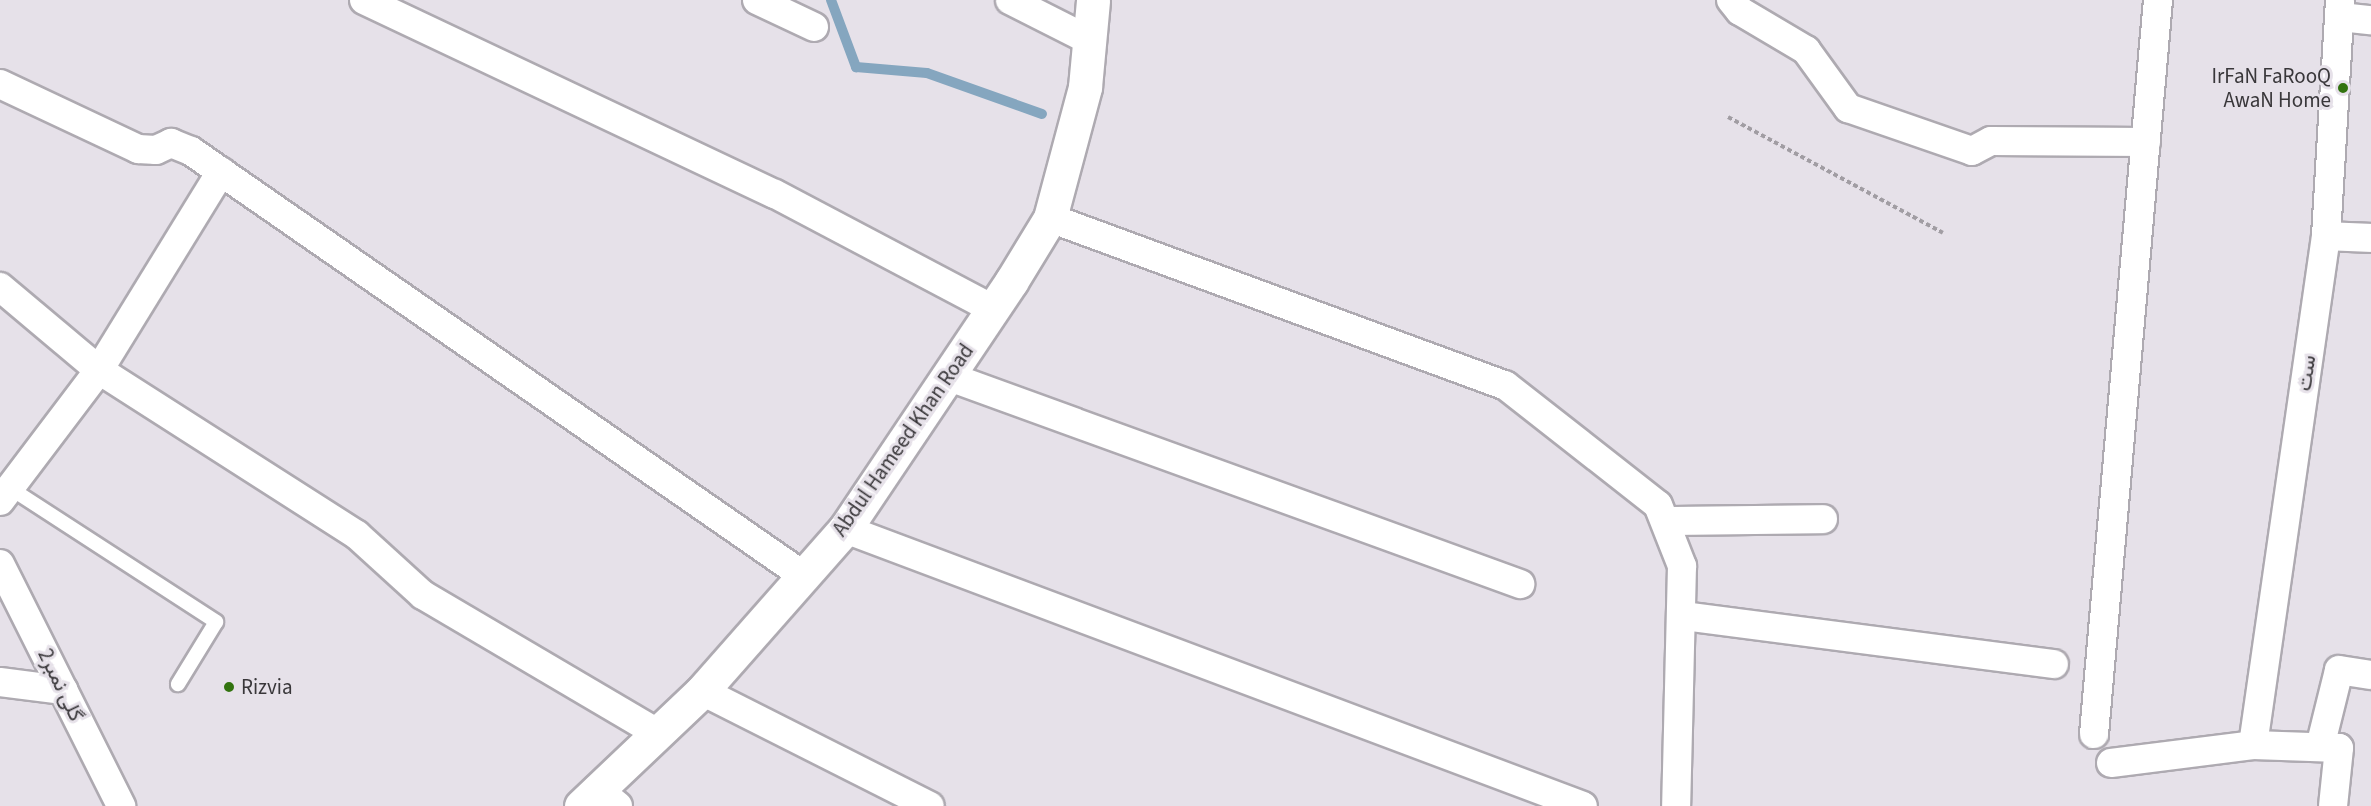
<!DOCTYPE html>
<html>
<head>
<meta charset="utf-8">
<style>
  body { margin:0 }
  #map { position:relative; width:2371px; height:806px; overflow:hidden; background:#e6e1e9; font-family:"Source Sans 3",Vazirmatn,sans-serif }
  div>[style] { position:absolute }
  [style*='--x'] { left:calc(var(--x)*1px); top:calc(var(--y)*1px); width:calc(var(--w)*1px); rotate:calc(var(--a)*1deg) }
  .stream>* { height:10px; margin:-5px; padding:0 5px; transform-origin:5px; border-radius:5px; background:#85a6bf }
  .path>* { height:4px; margin-top:-2px; transform-origin:0; background:repeating-linear-gradient(90deg,#a19da3 0 4.5px,transparent 0 7.5px) }
  .roads { filter:drop-shadow(2px 0 #aeaab1) drop-shadow(-2px 0 #aeaab1) drop-shadow(0 2px #aeaab1) drop-shadow(0 -2px #aeaab1) }
  .service>* { height:14px; margin:-7px; padding:0 7px; transform-origin:7px; border-radius:7px; background:#fff }
  .minor>* { height:28px; margin:-14px; padding:0 14px; transform-origin:14px; border-radius:14px; background:#fff }
  .secondary>* { height:33px; margin:-16.5px; padding:0 16.5px; transform-origin:16.5px; border-radius:16.5px; background:#fff }
  .dots>* { width:16px; height:16px; translate:-50% -50%; box-sizing:border-box; border:3px solid #e6e1e9; border-radius:50% }
  span { translate:-50% -50%; white-space:nowrap; text-align:center; line-height:1.15; -webkit-text-stroke:6px #e6e1e9; paint-order:stroke }
  .poi-label { font-size:21px; color:#39373a }
  .right { translate:-100% -50%; text-align:right }
  .left { translate:0 -50%; text-align:left }
  .street-label { font-size:21px; color:#39373a }
</style>
</head>
<body>
<div id="map">
  <div class="stream">
    <i style="--x:831;--y:0;--w:72;--a:69.5"></i>
    <i style="--x:856;--y:67;--w:71;--a:4.8"></i>
    <i style="--x:927;--y:73;--w:122;--a:19.6"></i>
  </div>
  <div class="path">
    <i style="--x:1728;--y:117;--w:244;--a:28.3"></i>
  </div>
  <div class="roads">
    <div class="service">
      <i style="--x:10;--y:488;--w:246;--a:33"></i>
      <i style="--x:216;--y:622;--w:73;--a:121.5"></i>
    </div>
    <div class="minor">
      <i style="--x:364;--y:0;--w:454;--a:25.3"></i>
      <i style="--x:775;--y:194;--w:246;--a:27.8"></i>
      <i style="--x:757;--y:0;--w:63;--a:25.3"></i>
      <i style="--x:1010;--y:0;--w:89;--a:26.9"></i>
      <i style="--x:1731;--y:0;--w:14;--a:51"></i>
      <i style="--x:1740;--y:11;--w:77;--a:30.6"></i>
      <i style="--x:1806;--y:50;--w:72;--a:54.1"></i>
      <i style="--x:1848;--y:108;--w:131;--a:19.1"></i>
      <i style="--x:1972;--y:151;--w:21;--a:-28"></i>
      <i style="--x:1991;--y:141;--w:155;--a:0.4"></i>
      <i style="--x:2340;--y:17;--w:31;--a:6"></i>
      <i style="--x:0;--y:84;--w:153;--a:25.2"></i>
      <i style="--x:138;--y:149;--w:18;--a:3"></i>
      <i style="--x:156;--y:150;--w:17;--a:-25"></i>
      <i style="--x:171;--y:143;--w:22;--a:22"></i>
      <i style="--x:191;--y:151;--w:742;--a:34.74"></i>
      <i style="--x:1050;--y:218;--w:485;--a:20.2"></i>
      <i style="--x:1505;--y:385;--w:194;--a:38.1"></i>
      <i style="--x:1658;--y:505;--w:66;--a:68.5"></i>
      <i style="--x:1682;--y:566;--w:240;--a:91.4"></i>
      <i style="--x:2326;--y:236;--w:45;--a:2.5"></i>
      <i style="--x:0;--y:287;--w:129;--a:40"></i>
      <i style="--x:99;--y:370;--w:306;--a:32.6"></i>
      <i style="--x:357;--y:535;--w:89;--a:42.3"></i>
      <i style="--x:423;--y:595;--w:272;--a:30.5"></i>
      <i style="--x:947;--y:376;--w:610;--a:19.95"></i>
      <i style="--x:0;--y:501;--w:164;--a:-52.9"></i>
      <i style="--x:99;--y:370;--w:233;--a:-58.4"></i>
      <i style="--x:1666;--y:521;--w:157;--a:-0.7"></i>
      <i style="--x:845;--y:529;--w:788;--a:20.57"></i>
      <i style="--x:0;--y:564;--w:271;--a:63.4"></i>
      <i style="--x:1683;--y:616;--w:374;--a:7.4"></i>
      <i style="--x:0;--y:682;--w:64;--a:7.2"></i>
      <i style="--x:702;--y:691;--w:255;--a:26.8"></i>
      <i style="--x:2094;--y:734;--w:737;--a:-85.02"></i>
      <i style="--x:2253;--y:745;--w:514;--a:-81.84"></i>
      <i style="--x:2326;--y:236;--w:236;--a:-86.6"></i>
      <i style="--x:2320;--y:747;--w:79;--a:-76.1"></i>
      <i style="--x:2339;--y:670;--w:32;--a:9"></i>
      <i style="--x:2111;--y:763;--w:143;--a:-7.2"></i>
      <i style="--x:2253;--y:745;--w:86;--a:2"></i>
      <i style="--x:2339;--y:748;--w:58;--a:95.9"></i>
      <i style="--x:597;--y:789;--w:27;--a:39"></i>
    </div>
    <div class="secondary">
      <i style="--x:581;--y:806;--w:167;--a:-43.5"></i>
      <i style="--x:702;--y:691;--w:216;--a:-48.6"></i>
      <i style="--x:845;--y:529;--w:298;--a:-56.1"></i>
      <i style="--x:1011;--y:282;--w:75;--a:-58.6"></i>
      <i style="--x:1050;--y:218;--w:136;--a:-75"></i>
      <i style="--x:1085;--y:87;--w:87;--a:-84.7"></i>
    </div>
  </div>
  <div class="dots">
    <i style="left:2343px;top:88px;background:#32730f"></i>
    <i style="left:229px;top:687px;background:#32730f"></i>
  </div>
  <div class="poi-label">
    <span class="right" style="left:2331px;top:88px">IrFaN FaRooQ<br>AwaN Home</span>
    <span class="left" style="left:241px;top:687px">Rizvia</span>
  </div>
  <div class="street-label">
    <span style="left:2306px;top:373px;rotate:-82deg">ست</span>
    <span style="left:903px;top:440px;rotate:-55deg">Abdul Hameed Khan Road</span>
    <span style="left:61px;top:685px;rotate:64deg">گلی نمبر2</span>
  </div>
</div>
</body>
</html>
